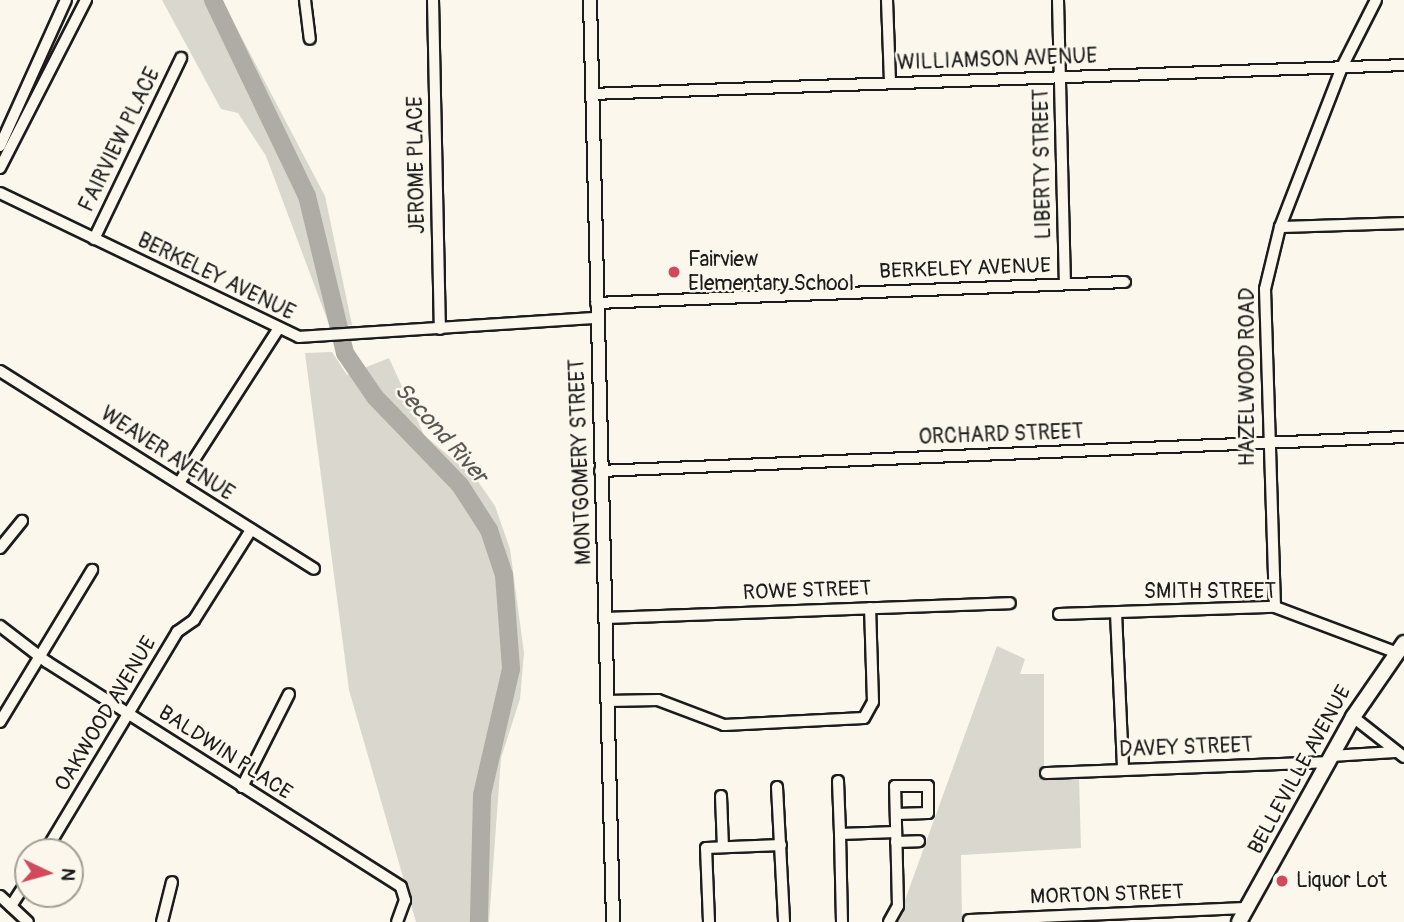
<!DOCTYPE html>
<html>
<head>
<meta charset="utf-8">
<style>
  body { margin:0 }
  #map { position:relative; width:1404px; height:922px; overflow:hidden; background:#fbf7ec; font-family:Pangolin,sans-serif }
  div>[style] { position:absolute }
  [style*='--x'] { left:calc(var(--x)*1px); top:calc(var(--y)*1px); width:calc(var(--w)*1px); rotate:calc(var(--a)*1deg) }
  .green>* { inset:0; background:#dad7ce }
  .river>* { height:18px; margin:-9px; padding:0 9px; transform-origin:9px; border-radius:9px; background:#afaca5 }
  .roads { filter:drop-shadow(2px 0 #1c1c1c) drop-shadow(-2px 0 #1c1c1c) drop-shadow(0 2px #1c1c1c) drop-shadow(0 -2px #1c1c1c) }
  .minor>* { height:10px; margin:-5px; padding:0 5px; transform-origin:5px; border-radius:5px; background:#fbf7ec }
  .tertiary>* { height:12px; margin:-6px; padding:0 6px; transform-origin:6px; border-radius:6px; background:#fbf7ec }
  .secondary>* { height:14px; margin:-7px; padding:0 7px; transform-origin:7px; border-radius:7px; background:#fbf7ec }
  .dots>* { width:19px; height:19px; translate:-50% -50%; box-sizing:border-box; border:4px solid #fbf7ec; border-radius:50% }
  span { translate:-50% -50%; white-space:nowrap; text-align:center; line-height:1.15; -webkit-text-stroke:5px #fbf7ec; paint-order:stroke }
  .street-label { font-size:21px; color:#1c1c1c }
  .poi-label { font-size:21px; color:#1c1c1c }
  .left { translate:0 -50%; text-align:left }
  .water-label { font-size:23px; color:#575653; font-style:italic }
  .north { position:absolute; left:14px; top:838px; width:70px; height:70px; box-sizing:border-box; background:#fbf7ec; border:2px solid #a29f99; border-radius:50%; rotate:95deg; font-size:19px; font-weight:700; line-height:28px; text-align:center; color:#1c1c1c }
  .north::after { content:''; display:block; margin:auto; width:24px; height:32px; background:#d1495b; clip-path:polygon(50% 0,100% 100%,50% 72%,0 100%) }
</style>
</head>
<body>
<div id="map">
  <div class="green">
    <i style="clip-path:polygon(162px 0,222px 0,325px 196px,352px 325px,330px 327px,266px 156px,238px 113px,221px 109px)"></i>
    <i style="clip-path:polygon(332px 352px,347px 375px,389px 358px,424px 435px,477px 480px,495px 506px,510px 549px,524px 653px,520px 699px,501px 758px,489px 922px,416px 922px,349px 690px,305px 353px)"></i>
    <i style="clip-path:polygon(997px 646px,1025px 659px,1020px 674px,1044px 674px,1044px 779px,1079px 778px,1081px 848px,961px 855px,962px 922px,897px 922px)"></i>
  </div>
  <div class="river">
    <i style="--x:213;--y:0;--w:217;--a:64.4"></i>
    <i style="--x:307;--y:196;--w:162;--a:76.4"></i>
    <i style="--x:345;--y:353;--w:53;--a:55.7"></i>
    <i style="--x:375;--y:397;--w:122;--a:46"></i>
    <i style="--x:460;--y:485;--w:54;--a:57.2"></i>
    <i style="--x:489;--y:530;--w:47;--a:71.6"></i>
    <i style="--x:504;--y:575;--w:94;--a:85.7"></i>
    <i style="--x:511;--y:669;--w:129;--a:103"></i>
    <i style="--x:482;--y:795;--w:127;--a:91.4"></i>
  </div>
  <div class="roads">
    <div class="minor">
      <i style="--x:305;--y:0;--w:39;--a:83"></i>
      <i style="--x:433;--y:0;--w:329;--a:88.8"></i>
      <i style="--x:887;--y:0;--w:83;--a:87.9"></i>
      <i style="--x:1058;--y:0;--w:284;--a:88.6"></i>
      <i style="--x:591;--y:94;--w:814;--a:-2.04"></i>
      <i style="--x:0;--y:146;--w:160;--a:-65.7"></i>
      <i style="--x:0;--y:168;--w:189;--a:-62.9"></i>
      <i style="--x:0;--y:193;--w:332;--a:25.7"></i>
      <i style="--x:299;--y:337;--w:298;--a:-3.7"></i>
      <i style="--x:1280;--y:227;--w:124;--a:-1.8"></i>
      <i style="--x:94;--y:239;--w:201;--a:-64.3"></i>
      <i style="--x:596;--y:303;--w:529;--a:-2.27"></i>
      <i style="--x:0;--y:371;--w:371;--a:32.2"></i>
      <i style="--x:600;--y:471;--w:805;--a:-2.42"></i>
      <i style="--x:179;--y:483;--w:181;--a:-57.2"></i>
      <i style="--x:0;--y:548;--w:35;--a:-51"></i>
      <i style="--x:1275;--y:607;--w:318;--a:-91.8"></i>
      <i style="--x:1265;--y:289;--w:64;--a:-76.4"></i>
      <i style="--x:1280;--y:227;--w:172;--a:-68.8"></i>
      <i style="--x:1342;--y:67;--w:75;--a:-63.1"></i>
      <i style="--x:1116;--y:613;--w:157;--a:87.4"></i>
      <i style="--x:1059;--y:614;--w:216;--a:-1.9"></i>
      <i style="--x:1275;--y:607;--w:128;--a:20.6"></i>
      <i style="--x:604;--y:618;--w:406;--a:-2.1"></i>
      <i style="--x:0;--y:626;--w:59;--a:37.5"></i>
      <i style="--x:47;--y:662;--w:419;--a:32.4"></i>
      <i style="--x:401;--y:887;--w:14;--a:73"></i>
      <i style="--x:405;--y:900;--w:23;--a:110"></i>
      <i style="--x:607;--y:701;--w:51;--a:-1.1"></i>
      <i style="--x:658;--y:700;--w:71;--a:20.7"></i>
      <i style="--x:724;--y:725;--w:140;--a:-2.9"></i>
      <i style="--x:864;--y:718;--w:18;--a:-61"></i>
      <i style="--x:873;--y:702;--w:94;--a:-91.8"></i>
      <i style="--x:1353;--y:717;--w:65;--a:38.1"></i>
      <i style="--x:0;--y:722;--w:178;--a:-58.8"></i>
      <i style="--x:1331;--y:756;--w:64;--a:-3.6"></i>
      <i style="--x:1046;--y:773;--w:281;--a:-2.2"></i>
      <i style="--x:838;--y:781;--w:53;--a:87.8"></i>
      <i style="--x:242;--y:787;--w:104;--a:-63.2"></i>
      <i style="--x:777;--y:787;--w:135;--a:87"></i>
      <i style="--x:721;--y:796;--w:51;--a:87.8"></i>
      <i style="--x:896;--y:842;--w:23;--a:-2"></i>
      <i style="--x:45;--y:852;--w:257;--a:-59"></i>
      <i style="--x:177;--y:632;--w:21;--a:-35"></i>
      <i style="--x:194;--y:620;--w:107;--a:-57.7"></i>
      <i style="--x:0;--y:896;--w:38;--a:43"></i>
      <i style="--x:11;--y:906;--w:31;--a:-57"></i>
      <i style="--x:969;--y:920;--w:277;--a:-2.5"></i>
      <i style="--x:162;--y:922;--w:41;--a:-76"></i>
      <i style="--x:709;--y:922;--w:74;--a:-92.3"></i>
      <i style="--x:706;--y:848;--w:75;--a:-2.3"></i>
      <i style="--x:842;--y:922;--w:88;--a:-91.3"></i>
      <i style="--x:840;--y:834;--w:56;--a:-2"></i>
      <i style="--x:889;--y:922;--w:18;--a:-61"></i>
      <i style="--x:898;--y:906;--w:120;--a:-91.4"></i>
      <i style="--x:895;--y:786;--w:33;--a:0"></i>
      <i style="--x:928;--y:786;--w:27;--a:90"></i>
      <i style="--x:928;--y:813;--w:32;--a:178"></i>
    </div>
    <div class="tertiary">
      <i style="--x:590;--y:0;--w:922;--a:88.57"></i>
    </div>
    <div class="secondary">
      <i style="--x:1239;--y:922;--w:235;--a:-60.9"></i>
      <i style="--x:1353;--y:717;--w:90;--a:-55.4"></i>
    </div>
  </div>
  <div class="dots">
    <i style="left:674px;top:272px;background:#d1495b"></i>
    <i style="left:1282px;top:881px;background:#d1495b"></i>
  </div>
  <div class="street-label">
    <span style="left:997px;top:60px;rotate:-2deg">WILLIAMSON AVENUE</span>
    <span style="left:120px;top:140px;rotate:-64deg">FAIRVIEW PLACE</span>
    <span style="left:1043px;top:164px;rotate:-91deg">LIBERTY STREET</span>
    <span style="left:417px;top:165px;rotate:-91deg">JEROME PLACE</span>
    <span style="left:965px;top:269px;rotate:-2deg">BERKELEY AVENUE</span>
    <span style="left:216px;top:277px;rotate:26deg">BERKELEY AVENUE</span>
    <span style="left:1248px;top:377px;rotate:-90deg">HAZELWOOD ROAD</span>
    <span style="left:1001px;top:435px;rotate:-2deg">ORCHARD STREET</span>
    <span style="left:167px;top:454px;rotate:33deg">WEAVER AVENUE</span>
    <span style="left:581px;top:462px;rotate:-92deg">MONTGOMERY STREET</span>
    <span style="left:807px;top:591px;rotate:-2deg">ROWE STREET</span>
    <span style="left:1210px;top:592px">SMITH STREET</span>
    <span style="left:106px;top:714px;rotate:-59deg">OAKWOOD AVENUE</span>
    <span style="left:1186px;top:748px;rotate:-2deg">DAVEY STREET</span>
    <span style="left:225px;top:753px;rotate:33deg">BALDWIN PLACE</span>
    <span style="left:1300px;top:770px;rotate:-61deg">BELLEVILLE AVENUE</span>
    <span style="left:1107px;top:895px;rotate:-2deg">MORTON STREET</span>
  </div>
  <div class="poi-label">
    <span class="left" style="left:688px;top:272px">Fairview<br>Elementary School</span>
    <span class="left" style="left:1296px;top:881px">Liquor Lot</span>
  </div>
  <div class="water-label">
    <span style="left:441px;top:433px;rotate:48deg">Second River</span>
  </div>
  <div class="north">N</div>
</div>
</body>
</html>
